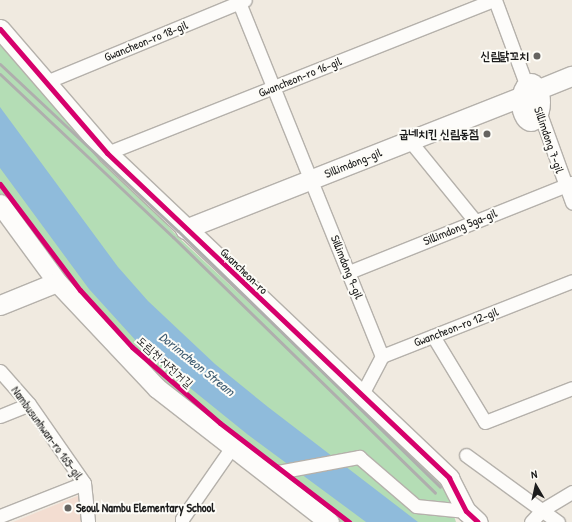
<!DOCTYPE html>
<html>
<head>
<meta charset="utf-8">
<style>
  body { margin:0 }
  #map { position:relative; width:572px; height:522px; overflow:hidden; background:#f0eae0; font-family:"Patrick Hand","Poor Story",sans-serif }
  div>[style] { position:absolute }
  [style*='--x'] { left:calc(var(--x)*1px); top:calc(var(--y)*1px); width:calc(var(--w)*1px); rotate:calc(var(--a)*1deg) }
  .built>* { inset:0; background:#f3ddd1 }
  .green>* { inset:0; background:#b4ddb5 }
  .water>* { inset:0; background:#8fbbdb }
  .roads { filter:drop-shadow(1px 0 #b5b1ab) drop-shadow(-1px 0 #b5b1ab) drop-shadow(0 1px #b5b1ab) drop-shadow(0 -1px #b5b1ab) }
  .street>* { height:13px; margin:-6.5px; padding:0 6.5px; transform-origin:6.5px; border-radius:6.5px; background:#fdfcfa }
  .secondary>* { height:19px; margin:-9.5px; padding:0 9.5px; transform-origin:9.5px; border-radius:9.5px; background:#fdfcfa }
  .secondary>.ring { margin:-9.5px; padding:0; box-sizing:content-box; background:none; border:19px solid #fdfcfa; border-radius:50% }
  .rail>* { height:3px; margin:-1.5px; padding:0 1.5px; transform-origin:1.5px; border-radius:1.5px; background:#afaead }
  .cycleway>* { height:5px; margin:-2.5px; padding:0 2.5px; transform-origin:2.5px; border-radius:2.5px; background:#d6006c }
  .dots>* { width:11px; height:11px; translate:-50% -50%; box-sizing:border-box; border:2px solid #fdfcf7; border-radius:50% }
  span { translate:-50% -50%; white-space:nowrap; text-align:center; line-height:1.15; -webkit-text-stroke:4px #fdfcf7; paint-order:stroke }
  .street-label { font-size:12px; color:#1c1c1c }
  .poi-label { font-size:12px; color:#1c1c1c; font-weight:700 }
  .right { translate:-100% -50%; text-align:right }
  .left { translate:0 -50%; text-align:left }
  .water-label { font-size:13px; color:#3d5b71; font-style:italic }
  .north { position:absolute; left:516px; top:466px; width:40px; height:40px; -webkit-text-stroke:3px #fdfcf7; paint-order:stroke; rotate:351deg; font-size:11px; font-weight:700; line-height:16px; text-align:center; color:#1c1c1c }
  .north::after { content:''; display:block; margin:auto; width:14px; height:18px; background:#1c1c1c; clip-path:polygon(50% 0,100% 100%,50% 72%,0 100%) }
</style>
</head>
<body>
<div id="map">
  <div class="built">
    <i style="clip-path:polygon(85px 493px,88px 522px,13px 522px)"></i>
  </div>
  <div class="green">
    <i style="clip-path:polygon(0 36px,177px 236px,443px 483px,456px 522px,340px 522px,155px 380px,56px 273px,0 195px)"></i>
  </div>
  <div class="water">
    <i style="clip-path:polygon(0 107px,118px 267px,148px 301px,215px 364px,268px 407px,418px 522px,366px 522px,247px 434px,148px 354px,89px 289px,0 168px)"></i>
  </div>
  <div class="roads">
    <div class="street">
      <i style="--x:238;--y:0;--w:384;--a:68"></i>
      <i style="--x:495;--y:0;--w:90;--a:69.7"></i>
      <i style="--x:46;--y:82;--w:215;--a:-22.4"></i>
      <i style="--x:535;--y:100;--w:109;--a:70.1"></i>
      <i style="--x:410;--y:141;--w:103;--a:50.9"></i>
      <i style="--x:107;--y:153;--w:415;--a:-21.6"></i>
      <i style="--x:349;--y:272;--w:240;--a:-21.8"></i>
      <i style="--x:433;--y:336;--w:100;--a:58.8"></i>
      <i style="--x:485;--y:422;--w:93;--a:-21.3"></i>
      <i style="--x:0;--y:371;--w:44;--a:48.7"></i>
      <i style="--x:29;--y:404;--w:96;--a:55.2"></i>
      <i style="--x:84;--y:483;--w:39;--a:84"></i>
      <i style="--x:361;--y:396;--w:45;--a:-62.3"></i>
      <i style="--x:382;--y:356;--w:204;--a:-21.5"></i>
      <i style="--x:0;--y:416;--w:31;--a:-22"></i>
      <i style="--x:466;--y:455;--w:114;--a:36.1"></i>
      <i style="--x:267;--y:474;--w:94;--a:-10.5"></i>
      <i style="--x:359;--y:457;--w:75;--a:40.7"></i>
      <i style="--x:416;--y:506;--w:50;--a:5.7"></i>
      <i style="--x:0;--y:516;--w:90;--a:-21.4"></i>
      <i style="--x:182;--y:522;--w:3;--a:-90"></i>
      <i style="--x:182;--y:519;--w:88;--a:-55.2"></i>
      <i style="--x:531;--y:522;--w:16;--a:-47"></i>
      <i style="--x:542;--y:510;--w:35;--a:-31"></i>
    </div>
    <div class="secondary">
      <i style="--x:0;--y:29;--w:164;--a:49.2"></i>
      <i style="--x:107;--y:153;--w:472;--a:43.5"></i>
      <i style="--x:449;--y:478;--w:37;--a:63"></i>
      <i style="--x:466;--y:511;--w:16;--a:43"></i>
      <i class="ring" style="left:521px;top:83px;width:-1px;height:-1px"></i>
      <i style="--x:539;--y:89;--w:35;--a:-22"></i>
      <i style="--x:0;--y:204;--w:97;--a:53.8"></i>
      <i style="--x:57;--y:282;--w:146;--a:46.7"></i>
      <i style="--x:157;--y:388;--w:218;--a:37.9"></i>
      <i style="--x:185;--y:229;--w:362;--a:-21.5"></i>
      <i style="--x:0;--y:305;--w:61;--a:-22"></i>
    </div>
  </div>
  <div class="rail">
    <i style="--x:0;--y:64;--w:244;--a:43.2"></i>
    <i style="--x:178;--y:231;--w:366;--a:44.3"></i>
    <i style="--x:0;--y:74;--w:238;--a:43.3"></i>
    <i style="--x:173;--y:237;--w:366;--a:44.3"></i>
  </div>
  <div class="cycleway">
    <i style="--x:0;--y:29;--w:164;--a:49.2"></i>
    <i style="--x:107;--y:153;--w:472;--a:43.5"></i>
    <i style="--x:449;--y:478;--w:37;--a:63"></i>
    <i style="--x:466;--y:511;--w:16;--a:43"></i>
    <i style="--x:0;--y:184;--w:133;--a:53"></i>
    <i style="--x:80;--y:290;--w:77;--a:47.6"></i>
    <i style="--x:132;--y:347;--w:116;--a:40.8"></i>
    <i style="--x:220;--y:423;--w:163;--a:37.5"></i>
  </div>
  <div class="dots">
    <i style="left:537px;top:56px;background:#666461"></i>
    <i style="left:487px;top:134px;background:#666461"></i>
    <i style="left:68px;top:508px;background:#666461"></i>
  </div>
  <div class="street-label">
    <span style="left:146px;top:41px;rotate:-22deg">Gwancheon-ro 18-gil</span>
    <span style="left:300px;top:77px;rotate:-22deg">Gwancheon-ro 16-gil</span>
    <span style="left:549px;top:140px;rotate:71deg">Sillimdong 7-gil</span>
    <span style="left:353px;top:163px;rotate:-22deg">Sillimdong-gil</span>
    <span style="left:460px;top:227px;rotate:-22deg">Sillimdong 5ga-gil</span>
    <span style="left:347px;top:267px;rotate:68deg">Sillimdong 9-gil</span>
    <span style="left:244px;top:271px;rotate:44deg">Gwancheon-ro</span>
    <span style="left:456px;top:327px;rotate:-21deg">Gwancheon-ro 12-gil</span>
    <span style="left:165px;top:362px;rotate:42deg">도림천 자전거길</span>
    <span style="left:47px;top:433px;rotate:54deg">Nambusunhwan-ro 165-gil</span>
  </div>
  <div class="poi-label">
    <span class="right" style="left:529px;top:56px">신림닭꼬치</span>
    <span class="right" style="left:479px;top:134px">굽네치킨 신림동점</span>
    <span class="left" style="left:76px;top:508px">Seoul Nambu Elementary School</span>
  </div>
  <div class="water-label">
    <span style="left:197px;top:364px;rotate:39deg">Dorimcheon Stream</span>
  </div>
  <div class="north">N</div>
</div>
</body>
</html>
